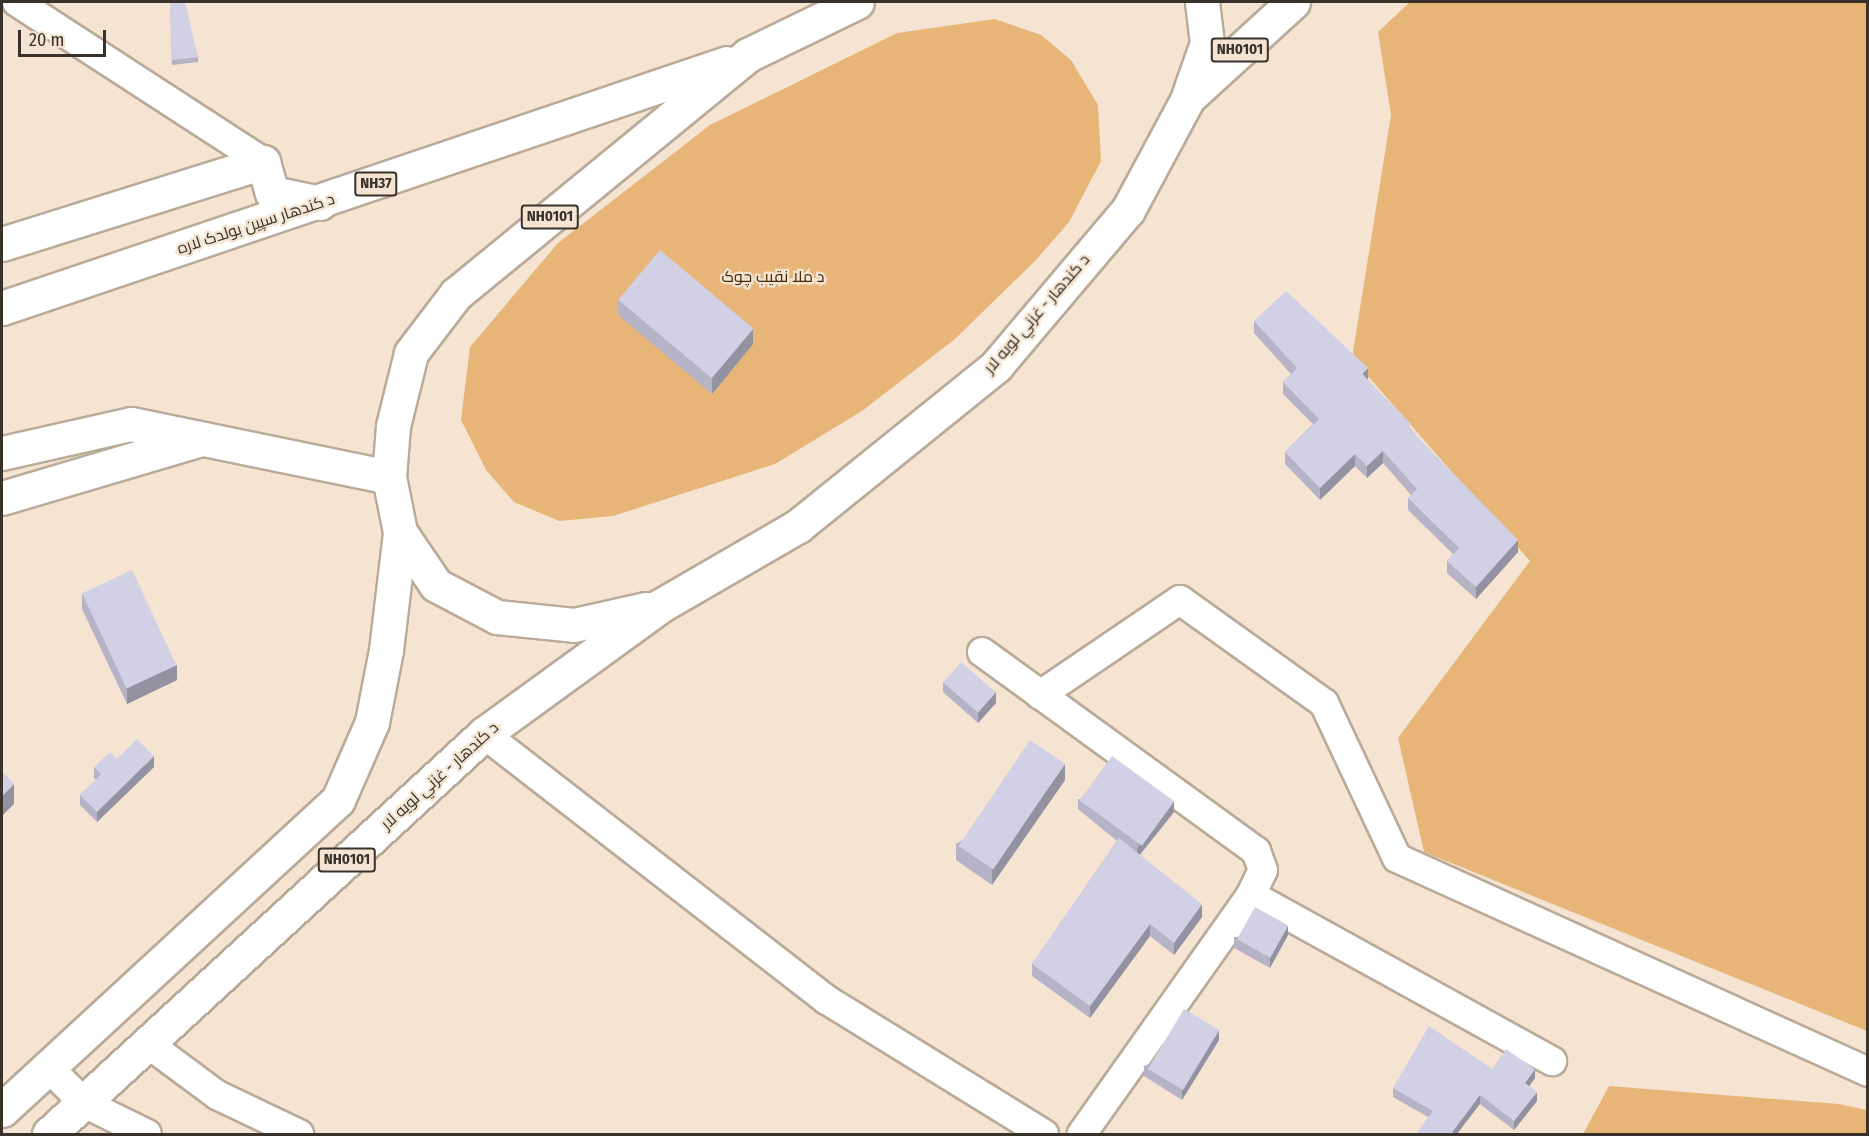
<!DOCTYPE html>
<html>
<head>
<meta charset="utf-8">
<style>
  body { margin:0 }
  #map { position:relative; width:1869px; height:1136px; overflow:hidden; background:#f5e4d2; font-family:"Fira Sans Condensed",Cairo,sans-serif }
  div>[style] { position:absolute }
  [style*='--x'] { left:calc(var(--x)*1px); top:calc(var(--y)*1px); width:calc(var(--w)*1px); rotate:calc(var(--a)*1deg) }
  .green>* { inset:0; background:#e8b579 }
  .roads { filter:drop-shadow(2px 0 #baaa99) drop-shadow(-2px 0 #baaa99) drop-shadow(0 2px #baaa99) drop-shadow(0 -2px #baaa99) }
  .street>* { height:28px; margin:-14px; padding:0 14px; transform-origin:14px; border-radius:14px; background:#fff }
  .secondary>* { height:33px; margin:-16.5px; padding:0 16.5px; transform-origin:16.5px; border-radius:16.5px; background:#fff }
  .highway>* { height:33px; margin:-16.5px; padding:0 16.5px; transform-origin:16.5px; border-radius:16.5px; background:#fff }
  .wall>* { inset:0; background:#b5b3c5 }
  .shaded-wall>* { inset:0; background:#9392a0 }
  .building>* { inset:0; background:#d2d0e5; transform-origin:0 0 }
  span { translate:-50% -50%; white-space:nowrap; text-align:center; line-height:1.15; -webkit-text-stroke:4.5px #f5e4d2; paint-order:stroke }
  .shield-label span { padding:2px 4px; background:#f5e4d2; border:2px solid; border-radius:4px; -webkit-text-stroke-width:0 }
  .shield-label { font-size:15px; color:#38322b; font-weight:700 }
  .street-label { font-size:16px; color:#38322b }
  .park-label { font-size:16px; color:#442b07 }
  .frame { position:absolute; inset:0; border:3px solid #38322b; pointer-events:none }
  .scale { position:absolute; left:18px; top:30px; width:88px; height:27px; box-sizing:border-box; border:3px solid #38322b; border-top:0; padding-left:8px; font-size:18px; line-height:21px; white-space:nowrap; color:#38322b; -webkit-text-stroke:4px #f5e4d2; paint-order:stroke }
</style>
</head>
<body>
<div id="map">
  <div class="green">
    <i style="clip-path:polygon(1410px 2px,1867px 2px,1867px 1031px,1424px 852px,1398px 738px,1530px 561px,1352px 358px,1391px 115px,1378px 32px)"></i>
    <i style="clip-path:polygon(995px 19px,1041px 35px,1071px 60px,1098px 105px,1101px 161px,1069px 222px,1036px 260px,955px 339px,862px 411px,775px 464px,613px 516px,559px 521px,514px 502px,486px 470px,461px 420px,470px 347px,558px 243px,710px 125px,897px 33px)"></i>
    <i style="clip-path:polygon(1609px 1086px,1839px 1104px,1867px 1110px,1867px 1134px,1583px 1134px)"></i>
  </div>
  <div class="roads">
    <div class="street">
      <i style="--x:17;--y:2;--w:293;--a:33"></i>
      <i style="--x:982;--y:652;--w:339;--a:36"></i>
      <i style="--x:1256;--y:851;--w:20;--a:70"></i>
      <i style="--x:1263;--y:870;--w:28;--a:116"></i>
      <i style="--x:1251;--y:895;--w:293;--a:125.3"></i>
      <i style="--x:1040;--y:695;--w:169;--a:-34.2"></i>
      <i style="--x:1180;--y:600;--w:177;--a:35.6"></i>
      <i style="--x:1324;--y:703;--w:171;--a:64.8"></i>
      <i style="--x:1397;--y:858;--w:517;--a:24.43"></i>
      <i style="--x:484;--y:734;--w:434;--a:37.8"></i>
      <i style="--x:827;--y:1000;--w:255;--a:31.7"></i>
      <i style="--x:1251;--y:895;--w:344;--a:28.9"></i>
      <i style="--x:147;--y:1043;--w:87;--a:36.6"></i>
      <i style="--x:217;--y:1095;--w:91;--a:25.4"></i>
      <i style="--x:47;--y:1066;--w:52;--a:45"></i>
      <i style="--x:84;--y:1103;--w:70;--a:26.2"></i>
    </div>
    <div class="secondary">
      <i style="--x:2;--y:244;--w:274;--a:-17.4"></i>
      <i style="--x:263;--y:162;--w:32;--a:74"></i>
      <i style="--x:272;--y:193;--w:49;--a:11.8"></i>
      <i style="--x:2;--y:498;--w:208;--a:-16.5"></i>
    </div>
    <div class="highway">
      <i style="--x:1189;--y:94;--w:54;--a:-70.6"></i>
      <i style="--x:1207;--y:43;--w:41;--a:-97"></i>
      <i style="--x:2;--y:308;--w:765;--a:-18.67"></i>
      <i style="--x:2;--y:453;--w:132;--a:-12.7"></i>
      <i style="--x:131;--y:424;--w:263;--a:11.6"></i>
      <i style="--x:400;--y:532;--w:64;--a:55.8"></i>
      <i style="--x:436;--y:585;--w:69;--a:27.7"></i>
      <i style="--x:497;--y:617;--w:77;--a:5.9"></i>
      <i style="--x:574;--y:625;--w:74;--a:-12.5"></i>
      <i style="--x:2;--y:1110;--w:457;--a:-42.7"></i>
      <i style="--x:338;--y:800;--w:85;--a:-66.4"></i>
      <i style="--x:372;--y:722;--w:73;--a:-79"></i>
      <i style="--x:386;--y:650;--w:119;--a:-83.2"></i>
      <i style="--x:400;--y:532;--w:56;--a:-101.3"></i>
      <i style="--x:389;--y:477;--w:51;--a:-85.5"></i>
      <i style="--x:393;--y:426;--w:75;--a:-76.1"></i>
      <i style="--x:411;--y:353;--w:74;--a:-52.7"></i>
      <i style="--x:456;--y:294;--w:377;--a:-39.3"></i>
      <i style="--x:748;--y:55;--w:121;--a:-25.9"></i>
      <i style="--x:49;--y:1134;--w:591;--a:-42.6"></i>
      <i style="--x:484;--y:734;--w:218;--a:-36"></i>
      <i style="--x:660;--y:606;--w:160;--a:-30.1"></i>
      <i style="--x:798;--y:526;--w:255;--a:-38.9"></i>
      <i style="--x:996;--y:366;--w:204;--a:-49.8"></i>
      <i style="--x:1128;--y:210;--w:127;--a:-61.8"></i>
      <i style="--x:1188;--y:98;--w:142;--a:-42.4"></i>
    </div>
  </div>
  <div class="wall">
    <i style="clip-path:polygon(170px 2px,198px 57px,198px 62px,172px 65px)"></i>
    <i style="clip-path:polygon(618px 300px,753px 344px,712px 394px,618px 315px)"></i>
    <i style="clip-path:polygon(1254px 321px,1368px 380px,1518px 552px,1476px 599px,1447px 573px,1447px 561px,1453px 554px,1408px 510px,1408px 498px,1411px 495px,1383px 463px,1367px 478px,1355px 466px,1320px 500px,1285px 464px,1285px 452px,1313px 424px,1283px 394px,1283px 382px,1291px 374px,1254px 333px)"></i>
    <i style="clip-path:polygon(82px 594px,177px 680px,127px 704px,82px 609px)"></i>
    <i style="clip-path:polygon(943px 682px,996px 703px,978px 723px,943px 692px)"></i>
    <i style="clip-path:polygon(117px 759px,154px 767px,97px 822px,80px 805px,80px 795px,96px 780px,94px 778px,94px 767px)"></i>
    <i style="clip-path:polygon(1065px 780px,992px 885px,956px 860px,956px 844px)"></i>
    <i style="clip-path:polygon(1078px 799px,1174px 812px,1140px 855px,1202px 917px,1174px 955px,1150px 936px,1090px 1018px,1032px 976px,1032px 964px,1117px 841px,1078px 809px)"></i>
    <i style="clip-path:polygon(1288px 935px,1270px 968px,1234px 948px,1234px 937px)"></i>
    <i style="clip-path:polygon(1219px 1040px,1182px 1100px,1144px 1076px,1144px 1066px)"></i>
    <i style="clip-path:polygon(1492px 1069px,1535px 1078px,1529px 1086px,1537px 1101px,1514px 1130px,1480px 1104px,1428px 1117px,1393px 1097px,1393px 1088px)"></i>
  </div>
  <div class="shaded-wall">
    <i style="clip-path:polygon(753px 329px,753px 344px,712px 394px,712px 378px)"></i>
    <i style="clip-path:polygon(1368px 368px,1368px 380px,1362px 374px)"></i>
    <i style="clip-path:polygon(1383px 451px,1383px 463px,1367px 478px,1367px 466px)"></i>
    <i style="clip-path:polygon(1355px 454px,1355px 466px,1320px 500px,1320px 488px)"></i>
    <i style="clip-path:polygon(1518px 540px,1518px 552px,1476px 599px,1476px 587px)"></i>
    <i style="clip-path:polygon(177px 665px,177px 680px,127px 704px,127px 688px)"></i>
    <i style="clip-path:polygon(996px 692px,996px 703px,978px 723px,978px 713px)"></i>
    <i style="clip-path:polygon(154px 756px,154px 767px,97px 822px,97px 812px)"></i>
    <i style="clip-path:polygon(1065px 764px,1065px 780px,992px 885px,992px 869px)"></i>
    <i style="clip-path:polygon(14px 784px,14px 804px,2px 816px,2px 796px)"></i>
    <i style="clip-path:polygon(1174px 801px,1174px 812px,1137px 858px,1137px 848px)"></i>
    <i style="clip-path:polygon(1202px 904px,1202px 917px,1174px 955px,1174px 943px)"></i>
    <i style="clip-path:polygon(1150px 924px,1150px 936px,1090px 1018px,1090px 1006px)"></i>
    <i style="clip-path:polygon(1288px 925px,1288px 935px,1270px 968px,1270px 957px)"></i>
    <i style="clip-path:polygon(1219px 1030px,1219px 1040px,1182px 1100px,1182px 1090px)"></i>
    <i style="clip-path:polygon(1535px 1069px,1535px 1078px,1525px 1092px,1525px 1083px)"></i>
    <i style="clip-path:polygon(1537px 1092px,1537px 1101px,1514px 1130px,1514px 1121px)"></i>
    <i style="clip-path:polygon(1480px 1095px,1480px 1104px,1457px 1134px,1452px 1134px,1452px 1132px)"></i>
  </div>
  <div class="building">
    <i style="clip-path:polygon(170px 2px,185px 2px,198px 57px,172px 60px)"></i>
    <i style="left:660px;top:250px;width:122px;height:65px;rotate:40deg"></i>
    <i style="clip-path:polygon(1286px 291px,1368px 368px,1362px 374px,1411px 424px,1408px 427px,1518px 540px,1476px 587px,1447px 561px,1459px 548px,1408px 498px,1417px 489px,1383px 451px,1367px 466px,1355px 454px,1320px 488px,1285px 452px,1319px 419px,1283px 382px,1297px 368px,1254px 321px)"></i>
    <i style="left:132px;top:570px;width:105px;height:55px;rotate:65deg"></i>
    <i style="left:961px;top:662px;width:46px;height:27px;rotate:41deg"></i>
    <i style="clip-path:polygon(137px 739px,154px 756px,97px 812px,80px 795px,101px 774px,94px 767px,110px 752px,117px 759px)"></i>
    <i style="left:1030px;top:740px;width:42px;height:128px;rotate:34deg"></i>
    <i style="left:1112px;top:756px;width:77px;height:55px;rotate:36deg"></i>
    <i style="clip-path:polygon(2px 771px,14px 784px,2px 796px)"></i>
    <i style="clip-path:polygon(1119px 838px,1202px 904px,1174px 943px,1150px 924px,1090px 1006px,1032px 964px)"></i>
    <i style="left:1255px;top:907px;width:38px;height:37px;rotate:29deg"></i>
    <i style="left:1184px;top:1009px;width:41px;height:70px;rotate:31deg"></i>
    <i style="clip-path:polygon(1429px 1026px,1492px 1069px,1506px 1049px,1535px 1069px,1525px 1083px,1537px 1092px,1514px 1121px,1480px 1095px,1452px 1132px,1455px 1134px,1416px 1134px,1433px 1111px,1393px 1088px)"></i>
  </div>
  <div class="shield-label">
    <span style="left:1240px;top:50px">NH0101</span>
    <span style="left:376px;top:184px">NH37</span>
    <span style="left:550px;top:217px">NH0101</span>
    <span style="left:347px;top:860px">NH0101</span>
  </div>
  <div class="street-label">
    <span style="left:256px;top:224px;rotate:-18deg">د کندهار سپین بولدک لاره</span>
    <span style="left:1037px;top:314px;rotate:-49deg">د کندهار - غزني لويه لار</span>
    <span style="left:440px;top:776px;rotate:-42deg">د کندهار - غزني لويه لار</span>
  </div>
  <div class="park-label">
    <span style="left:773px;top:277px">د ملا نقيب چوک</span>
  </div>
  <div class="frame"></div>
  <div class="scale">20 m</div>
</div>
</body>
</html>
